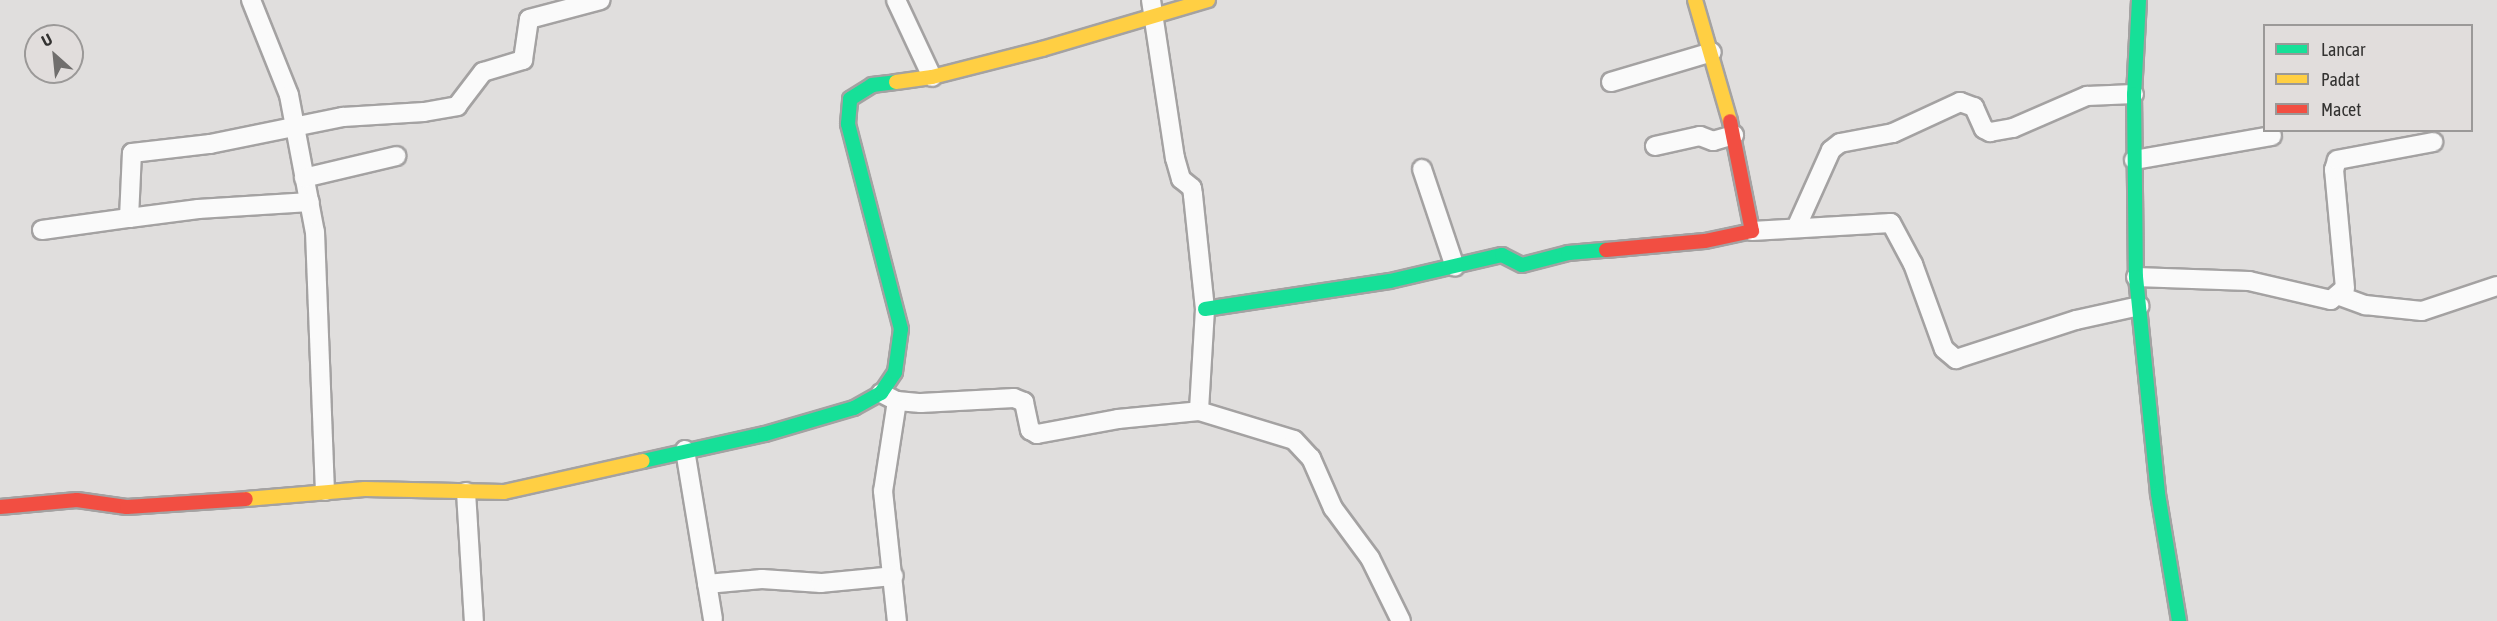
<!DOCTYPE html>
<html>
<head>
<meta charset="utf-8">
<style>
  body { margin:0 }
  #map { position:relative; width:2497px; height:621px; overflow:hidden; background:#e0dedd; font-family:"Asap Condensed",sans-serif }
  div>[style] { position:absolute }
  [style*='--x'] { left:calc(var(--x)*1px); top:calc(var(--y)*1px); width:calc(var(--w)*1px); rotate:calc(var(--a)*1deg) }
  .roads { filter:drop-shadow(2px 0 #a4a2a2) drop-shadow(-2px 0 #a4a2a2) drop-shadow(0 2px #a4a2a2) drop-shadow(0 -2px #a4a2a2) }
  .street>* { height:18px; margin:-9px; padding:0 9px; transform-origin:9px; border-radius:9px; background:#fafafa }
  .fast>* { height:14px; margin:-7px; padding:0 7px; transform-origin:7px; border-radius:7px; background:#16e098 }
  .slow>* { height:14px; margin:-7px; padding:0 7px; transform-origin:7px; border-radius:7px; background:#ffcf43 }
  .jam>* { height:14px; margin:-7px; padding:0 7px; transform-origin:7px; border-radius:7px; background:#f24e42 }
  span { translate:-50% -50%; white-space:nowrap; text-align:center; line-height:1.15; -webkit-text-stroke:6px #e1dddc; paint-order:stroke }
  .legend { position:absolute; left:2263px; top:24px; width:210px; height:108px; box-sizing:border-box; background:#e1dddc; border:2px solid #9b9998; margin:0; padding:8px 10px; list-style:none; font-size:18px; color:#333231 }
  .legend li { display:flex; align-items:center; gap:12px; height:30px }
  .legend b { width:30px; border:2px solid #9b9998 }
  .north { position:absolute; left:24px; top:24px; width:60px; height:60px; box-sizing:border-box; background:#e1dddc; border:2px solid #9b9998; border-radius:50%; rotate:333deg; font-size:16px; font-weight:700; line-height:24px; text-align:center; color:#333231 }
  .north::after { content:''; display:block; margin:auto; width:21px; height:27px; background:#706e6d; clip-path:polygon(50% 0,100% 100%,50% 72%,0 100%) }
</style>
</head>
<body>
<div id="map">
  <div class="roads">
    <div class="street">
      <i style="--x:251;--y:0;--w:102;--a:68.2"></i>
      <i style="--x:289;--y:95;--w:139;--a:79.3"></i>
      <i style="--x:315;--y:232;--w:259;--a:87.8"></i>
      <i style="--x:896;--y:0;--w:85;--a:64.9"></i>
      <i style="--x:1151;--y:0;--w:160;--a:81.4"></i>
      <i style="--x:1175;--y:158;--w:22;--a:74"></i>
      <i style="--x:1181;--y:179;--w:14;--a:39"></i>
      <i style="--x:1192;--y:188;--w:7;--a:82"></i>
      <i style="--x:1193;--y:195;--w:115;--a:84"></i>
      <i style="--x:1205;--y:309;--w:102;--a:93.4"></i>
      <i style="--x:1611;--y:82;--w:105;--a:-16.5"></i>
      <i style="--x:1655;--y:146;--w:46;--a:-12.5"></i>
      <i style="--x:1700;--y:136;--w:14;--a:21"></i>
      <i style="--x:1713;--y:141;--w:22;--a:-16"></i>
      <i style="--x:2134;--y:160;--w:140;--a:-9.9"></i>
      <i style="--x:1422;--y:169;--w:103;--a:71.4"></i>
      <i style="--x:304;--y:178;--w:95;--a:-13.4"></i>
      <i style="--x:129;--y:218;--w:70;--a:-7.4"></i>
      <i style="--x:198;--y:209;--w:112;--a:-3.6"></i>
      <i style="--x:1796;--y:228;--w:85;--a:-65.8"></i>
      <i style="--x:1831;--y:150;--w:11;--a:-38"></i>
      <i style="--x:1840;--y:143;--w:54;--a:-10.7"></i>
      <i style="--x:1893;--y:133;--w:74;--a:-24.8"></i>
      <i style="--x:1960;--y:102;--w:15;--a:20"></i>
      <i style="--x:1974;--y:107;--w:24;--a:66"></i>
      <i style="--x:1984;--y:129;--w:7;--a:27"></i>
      <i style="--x:1990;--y:132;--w:23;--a:-10"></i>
      <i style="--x:2013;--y:128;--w:81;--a:-23.4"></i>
      <i style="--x:2087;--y:96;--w:47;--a:-2.4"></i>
      <i style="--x:42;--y:230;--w:88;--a:-7.9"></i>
      <i style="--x:129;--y:218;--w:65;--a:-87.4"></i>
      <i style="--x:132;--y:153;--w:79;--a:-6.6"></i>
      <i style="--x:210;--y:144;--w:136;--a:-11.5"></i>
      <i style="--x:343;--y:117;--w:81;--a:-3.5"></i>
      <i style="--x:424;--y:112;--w:34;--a:-10"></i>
      <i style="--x:457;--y:106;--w:43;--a:-52.6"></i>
      <i style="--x:483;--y:72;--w:42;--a:-16.7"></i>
      <i style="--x:523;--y:60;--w:41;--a:-81.7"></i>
      <i style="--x:529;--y:19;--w:74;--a:-14.8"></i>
      <i style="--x:1752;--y:231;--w:139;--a:-3.3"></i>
      <i style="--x:1891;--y:223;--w:47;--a:61.8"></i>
      <i style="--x:1913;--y:264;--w:90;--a:70"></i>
      <i style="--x:1944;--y:349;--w:16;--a:40"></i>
      <i style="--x:1956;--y:359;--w:126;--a:-18"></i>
      <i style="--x:2076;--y:320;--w:65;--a:-12.5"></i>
      <i style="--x:2136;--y:277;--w:113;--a:2"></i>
      <i style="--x:2249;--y:281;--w:84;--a:13"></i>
      <i style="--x:2331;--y:300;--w:18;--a:-41"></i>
      <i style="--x:2345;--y:288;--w:119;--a:-95.3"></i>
      <i style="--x:2334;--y:170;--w:10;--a:-73"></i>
      <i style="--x:2337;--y:160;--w:98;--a:-10.6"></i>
      <i style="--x:2340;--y:296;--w:27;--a:20"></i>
      <i style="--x:2365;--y:305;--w:57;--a:6"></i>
      <i style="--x:2422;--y:311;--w:79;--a:-18.4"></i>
      <i style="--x:881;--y:393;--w:18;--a:27"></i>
      <i style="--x:897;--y:401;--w:24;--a:5"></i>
      <i style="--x:921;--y:403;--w:93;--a:-3.1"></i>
      <i style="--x:1014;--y:398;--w:11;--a:22"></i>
      <i style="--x:1024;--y:402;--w:29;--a:78"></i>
      <i style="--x:1030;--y:430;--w:8;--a:30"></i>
      <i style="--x:1037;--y:434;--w:82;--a:-10.5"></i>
      <i style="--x:1118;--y:419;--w:81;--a:-5.6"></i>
      <i style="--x:1199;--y:411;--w:99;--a:17"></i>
      <i style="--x:1294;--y:440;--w:25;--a:47"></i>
      <i style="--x:1311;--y:458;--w:55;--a:66.3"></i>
      <i style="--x:1333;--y:508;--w:62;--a:53.5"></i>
      <i style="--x:1370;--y:558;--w:70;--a:63.8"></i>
      <i style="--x:897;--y:401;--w:91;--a:98.8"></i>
      <i style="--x:883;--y:491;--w:131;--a:83.9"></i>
      <i style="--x:685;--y:450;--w:171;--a:80.6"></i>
      <i style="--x:466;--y:492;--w:129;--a:86.5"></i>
      <i style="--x:707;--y:584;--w:55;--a:-5.2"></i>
      <i style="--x:762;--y:579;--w:59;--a:3.9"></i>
      <i style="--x:821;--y:583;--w:73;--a:-5.5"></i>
    </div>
    <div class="fast">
      <i style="--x:2139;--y:0;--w:94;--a:93"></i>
      <i style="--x:2134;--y:94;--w:183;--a:89.4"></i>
      <i style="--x:2136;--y:277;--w:218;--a:84.2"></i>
      <i style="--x:2158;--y:494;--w:129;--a:80.6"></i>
      <i style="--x:1205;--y:309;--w:187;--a:-8.6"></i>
      <i style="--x:1390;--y:281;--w:115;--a:-13.1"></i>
      <i style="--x:1502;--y:255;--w:22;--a:27"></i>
      <i style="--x:1522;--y:265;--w:48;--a:-14.6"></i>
      <i style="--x:1568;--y:253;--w:38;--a:-5"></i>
      <i style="--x:643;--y:461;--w:125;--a:-12.5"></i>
      <i style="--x:765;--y:434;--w:93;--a:-16.3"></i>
      <i style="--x:854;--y:408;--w:31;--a:-29"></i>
      <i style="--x:881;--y:393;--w:25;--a:-56"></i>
      <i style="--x:895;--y:372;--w:43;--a:-82.1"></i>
      <i style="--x:901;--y:329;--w:212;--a:-104.5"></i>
      <i style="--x:848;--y:124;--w:25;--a:-85"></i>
      <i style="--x:850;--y:99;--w:26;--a:-32"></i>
      <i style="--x:872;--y:85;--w:24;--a:-7"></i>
    </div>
    <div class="slow">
      <i style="--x:1695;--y:0;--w:126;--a:73.9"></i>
      <i style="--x:896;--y:82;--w:36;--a:-8"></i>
      <i style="--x:932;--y:77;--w:114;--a:-14.3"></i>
      <i style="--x:1042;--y:49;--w:173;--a:-16.4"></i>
      <i style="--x:246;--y:499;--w:119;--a:-4.8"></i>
      <i style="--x:365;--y:489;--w:139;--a:1.2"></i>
      <i style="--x:504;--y:492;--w:142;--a:-12.6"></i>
    </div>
    <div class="jam">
      <i style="--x:1606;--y:250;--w:99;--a:-5.2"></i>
      <i style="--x:1705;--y:241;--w:48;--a:-12"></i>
      <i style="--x:1752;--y:231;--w:112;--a:-101.3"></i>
      <i style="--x:0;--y:507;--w:77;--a:-5.2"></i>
      <i style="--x:77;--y:500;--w:50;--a:8"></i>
      <i style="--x:127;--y:507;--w:119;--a:-3.8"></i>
    </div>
  </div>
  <ul class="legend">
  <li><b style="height:8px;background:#16e098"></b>Lancar</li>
  <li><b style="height:8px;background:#ffcf43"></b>Padat</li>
  <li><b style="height:8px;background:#f24e42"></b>Macet</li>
  </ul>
  <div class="north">U</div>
</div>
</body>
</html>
